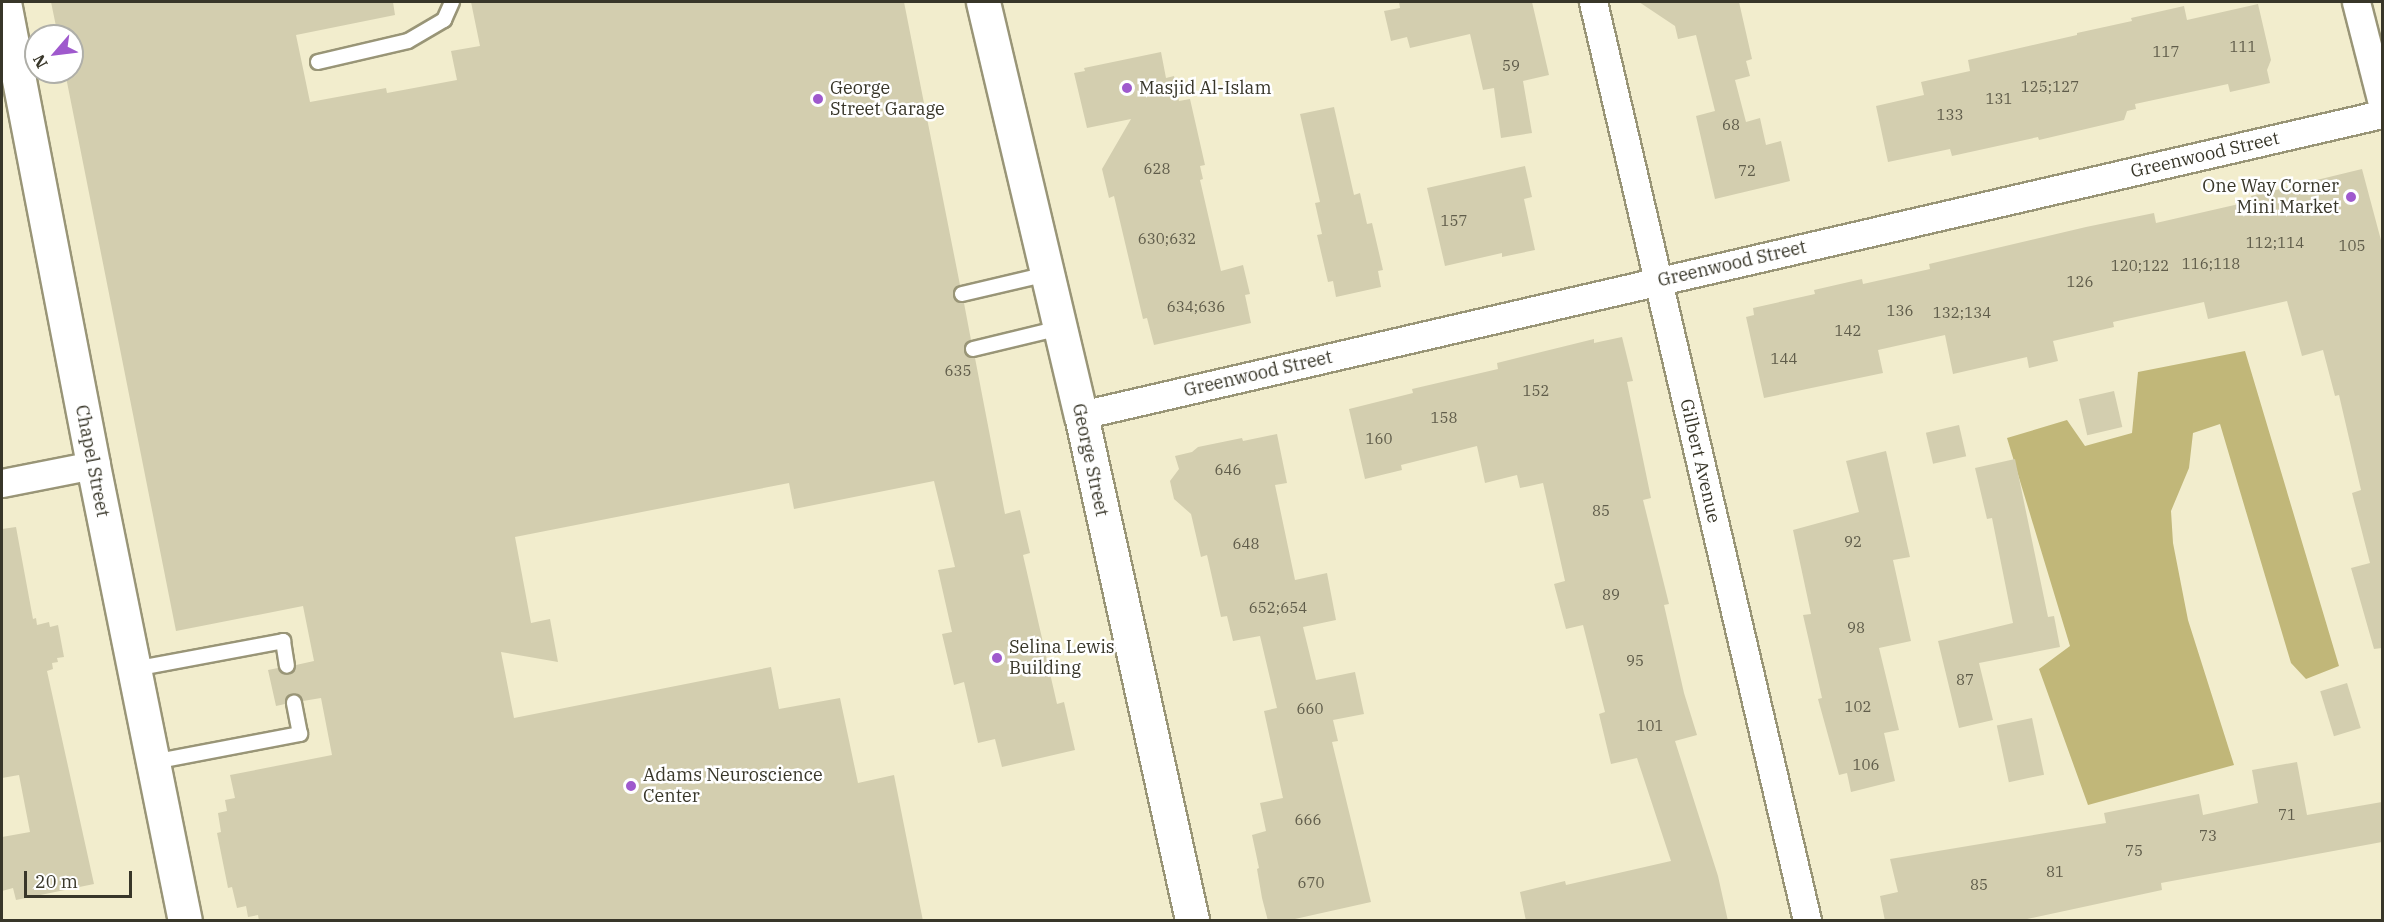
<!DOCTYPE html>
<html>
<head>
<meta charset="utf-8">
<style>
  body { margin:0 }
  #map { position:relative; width:2384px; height:922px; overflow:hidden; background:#f2edcd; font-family:"IBM Plex Serif",serif }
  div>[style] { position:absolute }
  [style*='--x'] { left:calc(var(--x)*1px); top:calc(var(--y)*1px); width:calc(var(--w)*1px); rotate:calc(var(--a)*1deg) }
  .forest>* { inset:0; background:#c1b779 }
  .building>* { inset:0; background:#d3ceaf; transform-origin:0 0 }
  .roads { filter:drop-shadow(2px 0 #999577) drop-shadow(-2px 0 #999577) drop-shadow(0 2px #999577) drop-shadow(0 -2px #999577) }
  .lane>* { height:14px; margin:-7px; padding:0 7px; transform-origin:7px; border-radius:7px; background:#fff }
  .street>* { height:27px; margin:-13.5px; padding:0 13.5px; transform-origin:13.5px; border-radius:13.5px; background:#fff }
  .secondary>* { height:33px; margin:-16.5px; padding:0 16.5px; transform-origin:16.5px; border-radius:16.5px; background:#fff }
  .dots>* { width:16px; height:16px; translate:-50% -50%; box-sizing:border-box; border:3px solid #fff; border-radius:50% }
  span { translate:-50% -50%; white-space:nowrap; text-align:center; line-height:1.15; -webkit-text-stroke:5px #fff; paint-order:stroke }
  .number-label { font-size:15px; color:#5f5c4a }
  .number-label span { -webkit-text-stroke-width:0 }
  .poi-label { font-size:18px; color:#383629 }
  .left { translate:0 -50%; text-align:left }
  .right { translate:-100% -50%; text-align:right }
  .street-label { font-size:18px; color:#383629 }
  .frame { position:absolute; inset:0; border:3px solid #383629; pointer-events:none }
  .north { position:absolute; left:24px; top:24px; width:60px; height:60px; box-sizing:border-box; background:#fff; border:2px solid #afafa9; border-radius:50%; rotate:242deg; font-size:16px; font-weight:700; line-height:24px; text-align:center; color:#383629 }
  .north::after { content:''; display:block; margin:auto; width:21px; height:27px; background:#9f59cd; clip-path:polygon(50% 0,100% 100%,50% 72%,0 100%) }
  .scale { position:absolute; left:24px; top:871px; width:108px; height:27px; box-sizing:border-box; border:3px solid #383629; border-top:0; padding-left:8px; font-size:18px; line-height:21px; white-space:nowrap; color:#383629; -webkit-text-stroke:4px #fff; paint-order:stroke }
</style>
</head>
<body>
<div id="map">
  <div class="forest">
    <i style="clip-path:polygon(2245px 351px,2339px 666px,2306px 679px,2291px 663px,2220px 424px,2193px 433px,2189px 468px,2171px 511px,2173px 543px,2188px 620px,2234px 765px,2088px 805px,2039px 669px,2070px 646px,2007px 438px,2067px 420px,2085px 446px,2132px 433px,2138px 372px)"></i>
  </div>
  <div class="building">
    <i style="clip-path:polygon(51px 2px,393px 2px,395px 15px,296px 35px,310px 102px,386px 88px,387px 93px,457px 80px,451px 51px,480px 46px,471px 2px,904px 2px,960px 285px,955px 288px,953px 295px,956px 301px,964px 303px,971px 340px,966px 343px,964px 351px,967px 356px,975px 358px,1005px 514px,1020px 510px,1030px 553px,1023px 555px,1057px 704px,1064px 702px,1075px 750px,1002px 767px,995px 739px,978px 743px,964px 682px,954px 685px,942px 634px,952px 632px,938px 570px,955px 567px,934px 481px,794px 509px,789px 483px,515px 537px,531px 623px,550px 619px,558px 662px,501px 652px,514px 718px,771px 667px,779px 709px,840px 698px,858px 783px,894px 775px,923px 921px,259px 921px,258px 915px,248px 917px,246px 906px,237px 908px,232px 887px,228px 888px,217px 833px,221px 832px,218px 813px,227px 811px,225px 800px,235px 798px,230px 775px,332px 755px,321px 698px,303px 701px,300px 697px,293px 694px,288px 697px,285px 704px,276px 706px,268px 670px,278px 668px,283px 674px,289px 675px,295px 670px,296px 665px,314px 661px,303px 606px,176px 631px,65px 72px,72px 72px,72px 36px,58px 36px)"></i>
    <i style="clip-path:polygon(1399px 2px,1532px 2px,1549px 75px,1523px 81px,1532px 133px,1501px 138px,1494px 88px,1483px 90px,1470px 34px,1410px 48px,1407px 37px,1391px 41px,1384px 11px,1400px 8px)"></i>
    <i style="clip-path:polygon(1639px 2px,1739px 2px,1752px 59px,1746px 61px,1750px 76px,1735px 80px,1746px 122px,1760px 118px,1766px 145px,1781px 141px,1790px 181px,1715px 199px,1696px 116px,1715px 111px,1696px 35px,1678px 39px,1675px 26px)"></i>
    <i style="clip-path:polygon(2258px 4px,2271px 60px,2267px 70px,2270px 83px,2230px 92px,2228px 84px,2135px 104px,2136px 109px,2127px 111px,2124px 120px,2039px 140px,2038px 137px,1952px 156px,1950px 149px,1888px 162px,1876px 106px,1924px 95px,1921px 82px,1970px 71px,1968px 60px,2077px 35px,2077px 33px,2132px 21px,2131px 18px,2184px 6px,2187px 20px)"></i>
    <i style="clip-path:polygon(1161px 52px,1166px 78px,1174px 76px,1179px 101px,1190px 99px,1205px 165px,1200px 166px,1203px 179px,1200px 180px,1221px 271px,1243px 265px,1250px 294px,1245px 295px,1251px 323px,1154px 345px,1147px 318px,1143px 319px,1114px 196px,1109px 198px,1102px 169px,1131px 119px,1087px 128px,1074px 73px,1085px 71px,1084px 68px)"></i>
    <i style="clip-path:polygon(1334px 107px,1354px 195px,1360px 193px,1367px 224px,1372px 223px,1383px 270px,1378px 271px,1381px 287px,1336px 297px,1333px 281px,1328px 282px,1317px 235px,1322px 234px,1315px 203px,1320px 202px,1300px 114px)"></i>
    <i style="clip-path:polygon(1525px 166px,1532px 197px,1524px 199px,1535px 250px,1502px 257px,1502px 253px,1445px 266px,1427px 188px)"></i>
    <i style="clip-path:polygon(2362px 169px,2382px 244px,2382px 648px,2374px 649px,2351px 568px,2370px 563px,2352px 493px,2361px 490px,2339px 395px,2335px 396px,2323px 350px,2302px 356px,2287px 301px,2208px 319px,2204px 302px,2113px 322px,2114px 327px,2053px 341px,2058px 361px,2029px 368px,2027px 357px,1953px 374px,1945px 335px,1878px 350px,1883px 373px,1764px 398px,1746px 317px,1754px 315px,1753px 308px,1815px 294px,1814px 290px,1862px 279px,1863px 284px,1930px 269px,1929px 264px,2086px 227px,2154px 213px,2156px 223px,2252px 201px,2251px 196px)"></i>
    <i style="clip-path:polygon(1622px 337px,1633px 381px,1627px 382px,1651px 498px,1643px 500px,1669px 604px,1664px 605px,1684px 693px,1697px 735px,1675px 741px,1718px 876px,1728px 921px,1526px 921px,1520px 892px,1565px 881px,1566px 885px,1671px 861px,1637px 758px,1611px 764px,1599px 714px,1605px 712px,1583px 625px,1566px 629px,1554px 584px,1565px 581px,1543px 483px,1520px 488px,1517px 475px,1485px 483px,1477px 446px,1401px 465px,1402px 470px,1365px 479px,1349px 409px,1413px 393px,1412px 389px,1498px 369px,1497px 363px,1594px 339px,1594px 343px)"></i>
    <i style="left:2114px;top:391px;width:37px;height:36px;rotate:77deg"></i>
    <i style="left:1959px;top:425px;width:32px;height:34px;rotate:77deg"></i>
    <i style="clip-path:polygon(1277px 434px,1287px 483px,1275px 485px,1295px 580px,1327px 573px,1336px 620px,1303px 627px,1316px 680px,1355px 672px,1364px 714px,1333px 720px,1338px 741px,1332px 742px,1371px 902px,1286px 921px,1268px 921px,1262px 898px,1257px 869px,1259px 868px,1252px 835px,1266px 831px,1260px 803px,1283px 798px,1264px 711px,1277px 708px,1260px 636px,1233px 641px,1227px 616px,1221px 617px,1207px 555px,1201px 557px,1191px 514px,1174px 499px,1170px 481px,1179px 469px,1175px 456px,1192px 452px,1198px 447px,1242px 438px,1243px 441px)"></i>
    <i style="clip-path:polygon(1886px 451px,1910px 557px,1893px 560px,1911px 641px,1879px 648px,1899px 730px,1884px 733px,1895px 781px,1851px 792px,1847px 773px,1839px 775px,1818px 699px,1822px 698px,1803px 615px,1811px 614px,1793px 530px,1859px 512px,1846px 461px)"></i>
    <i style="clip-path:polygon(2015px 459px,2048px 617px,2054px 616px,2060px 647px,1979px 663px,1993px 720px,1959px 728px,1938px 641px,2013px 623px,1992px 518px,1987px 519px,1975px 468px)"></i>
    <i style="clip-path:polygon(16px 527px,33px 619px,36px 618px,37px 625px,49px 622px,50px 627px,58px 625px,64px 657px,57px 658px,58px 662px,52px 663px,53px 669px,47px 671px,94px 884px,16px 900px,13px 888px,2px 891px,2px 837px,30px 832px,19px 775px,2px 778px,2px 529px)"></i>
    <i style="left:2347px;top:683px;width:47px;height:28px;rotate:73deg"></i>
    <i style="left:2032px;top:718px;width:58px;height:36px;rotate:78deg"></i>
    <i style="clip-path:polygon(2297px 762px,2307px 815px,2382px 802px,2382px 842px,2161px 883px,2162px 890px,2018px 921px,1885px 921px,1880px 896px,1898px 892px,1890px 859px,2106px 823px,2104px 813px,2199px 794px,2203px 815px,2258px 803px,2252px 770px)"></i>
  </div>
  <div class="roads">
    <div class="lane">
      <i style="--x:318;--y:62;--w:92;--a:-13.1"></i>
      <i style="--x:408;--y:41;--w:42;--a:-30.3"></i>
      <i style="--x:444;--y:20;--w:20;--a:-66"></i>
      <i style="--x:962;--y:294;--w:87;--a:-13.2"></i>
      <i style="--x:973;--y:349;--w:89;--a:-13.6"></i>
      <i style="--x:134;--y:669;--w:152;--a:-10.6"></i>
      <i style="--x:283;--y:641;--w:25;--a:81"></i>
      <i style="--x:153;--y:762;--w:150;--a:-10.8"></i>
      <i style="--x:300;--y:734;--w:32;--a:-101"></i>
    </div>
    <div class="street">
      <i style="--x:1593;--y:2;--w:943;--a:76.88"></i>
      <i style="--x:2356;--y:2;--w:104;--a:75.6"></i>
      <i style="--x:1081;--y:415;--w:1335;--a:-13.03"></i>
      <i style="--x:2;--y:483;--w:93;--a:-11.2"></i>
    </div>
    <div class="secondary">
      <i style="--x:4;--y:2;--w:471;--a:79.1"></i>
      <i style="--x:93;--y:465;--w:464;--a:78.6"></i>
      <i style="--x:983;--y:2;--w:424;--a:76.7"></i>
      <i style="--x:1081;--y:415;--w:517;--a:77.6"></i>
    </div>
  </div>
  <div class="dots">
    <i style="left:1127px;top:88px;background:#9f59cd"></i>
    <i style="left:818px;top:99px;background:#9f59cd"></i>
    <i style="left:2351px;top:197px;background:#9f59cd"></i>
    <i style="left:997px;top:658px;background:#9f59cd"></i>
    <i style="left:631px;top:786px;background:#9f59cd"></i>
  </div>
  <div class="number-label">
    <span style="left:2243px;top:47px">111</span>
    <span style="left:2166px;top:52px">117</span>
    <span style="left:1511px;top:66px">59</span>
    <span style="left:2050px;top:87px">125;127</span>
    <span style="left:1999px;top:99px">131</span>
    <span style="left:1950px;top:115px">133</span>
    <span style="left:1731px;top:125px">68</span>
    <span style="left:1157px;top:169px">628</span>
    <span style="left:1747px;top:171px">72</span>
    <span style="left:1454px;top:221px">157</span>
    <span style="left:1167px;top:239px">630;632</span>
    <span style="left:2275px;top:243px">112;114</span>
    <span style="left:2352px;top:246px">105</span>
    <span style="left:2211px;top:264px">116;118</span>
    <span style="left:2140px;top:266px">120;122</span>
    <span style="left:2080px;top:282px">126</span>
    <span style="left:1196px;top:307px">634;636</span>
    <span style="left:1900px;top:311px">136</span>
    <span style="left:1962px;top:313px">132;134</span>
    <span style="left:1848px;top:331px">142</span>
    <span style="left:1784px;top:359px">144</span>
    <span style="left:958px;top:371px">635</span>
    <span style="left:1536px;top:391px">152</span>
    <span style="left:1444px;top:418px">158</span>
    <span style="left:1379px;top:439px">160</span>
    <span style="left:1228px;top:470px">646</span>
    <span style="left:1601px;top:511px">85</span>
    <span style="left:1853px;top:542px">92</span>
    <span style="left:1246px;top:544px">648</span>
    <span style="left:1611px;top:595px">89</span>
    <span style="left:1278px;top:608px">652;654</span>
    <span style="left:1856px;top:628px">98</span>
    <span style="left:1635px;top:661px">95</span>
    <span style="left:1965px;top:680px">87</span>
    <span style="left:1858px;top:707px">102</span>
    <span style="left:1310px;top:709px">660</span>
    <span style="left:1650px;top:726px">101</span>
    <span style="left:1866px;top:765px">106</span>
    <span style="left:2287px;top:815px">71</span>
    <span style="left:1308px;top:820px">666</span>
    <span style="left:2208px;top:836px">73</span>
    <span style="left:2134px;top:851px">75</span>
    <span style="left:2055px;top:872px">81</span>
    <span style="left:1311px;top:883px">670</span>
    <span style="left:1979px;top:885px">85</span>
  </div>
  <div class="poi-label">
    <span class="left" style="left:1139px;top:88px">Masjid Al-Islam</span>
    <span class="left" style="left:830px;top:99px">George<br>Street Garage</span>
    <span class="right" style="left:2339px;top:197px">One Way Corner<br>Mini Market</span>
    <span class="left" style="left:1009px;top:658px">Selina Lewis<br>Building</span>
    <span class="left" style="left:643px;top:786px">Adams Neuroscience<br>Center</span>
  </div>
  <div class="street-label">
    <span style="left:2205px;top:155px;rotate:-13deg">Greenwood Street</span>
    <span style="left:1732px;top:264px;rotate:-13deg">Greenwood Street</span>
    <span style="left:1258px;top:374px;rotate:-13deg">Greenwood Street</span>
    <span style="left:1090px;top:460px;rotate:78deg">George Street</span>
    <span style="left:92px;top:461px;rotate:79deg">Chapel Street</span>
    <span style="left:1700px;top:461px;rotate:77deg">Gilbert Avenue</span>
  </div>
  <div class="frame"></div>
  <div class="north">N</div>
  <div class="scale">20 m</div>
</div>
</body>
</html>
